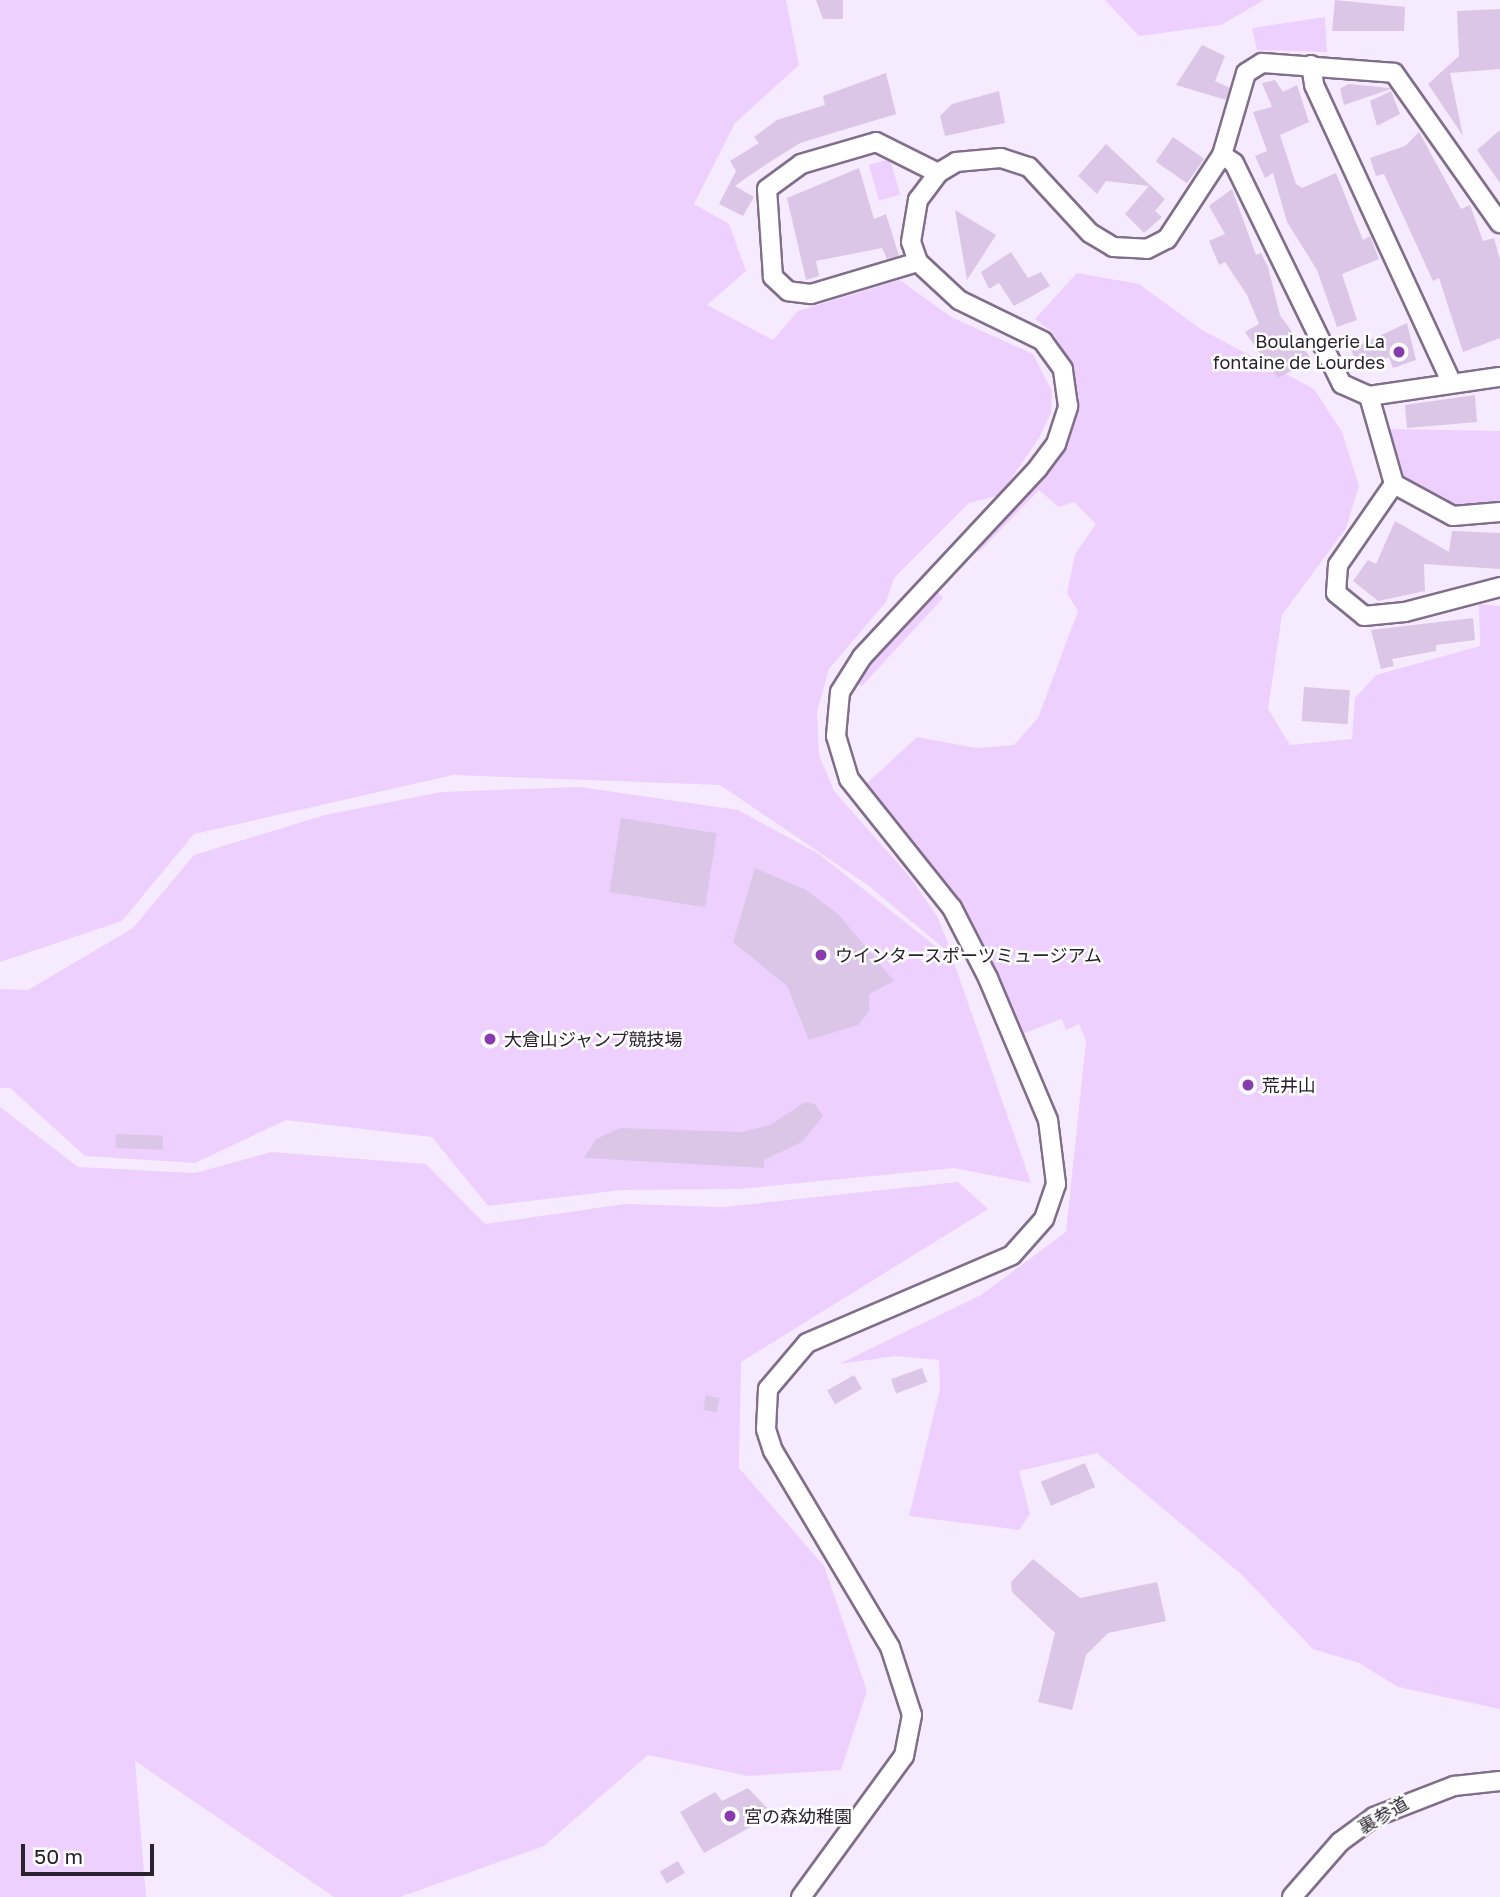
<!DOCTYPE html>
<html>
<head>
<meta charset="utf-8">
<style>
  body { margin:0 }
  #map { position:relative; width:1500px; height:1897px; overflow:hidden; background:#f6eafe; font-family:"Golos Text","Noto Sans JP",sans-serif }
  div>[style] { position:absolute }
  [style*='--x'] { left:calc(var(--x)*1px); top:calc(var(--y)*1px); width:calc(var(--w)*1px); rotate:calc(var(--a)*1deg) }
  .green>* { inset:0; background:#eed0ff; transform-origin:0 0 }
  .building>* { inset:0; background:#dbc6e7; transform-origin:0 0 }
  .roads { filter:drop-shadow(2px 0 #816e8b) drop-shadow(-2px 0 #816e8b) drop-shadow(0 2px #816e8b) drop-shadow(0 -2px #816e8b) }
  .minor>* { height:18px; margin:-9px; padding:0 9px; transform-origin:9px; border-radius:9px; background:#fff }
  .dots>* { width:19px; height:19px; translate:-50% -50%; box-sizing:border-box; border:4px solid #fff; border-radius:50% }
  span { translate:-50% -50%; white-space:nowrap; text-align:center; line-height:1.15; -webkit-text-stroke:5px #fff; paint-order:stroke }
  .poi-label { font-size:18px; color:#2a222e }
  .right { translate:-100% -50%; text-align:right }
  .left { translate:0 -50%; text-align:left }
  .street-label { font-size:18px; color:#2a222e }
  .scale { position:absolute; left:21px; top:1844px; width:133px; height:32px; box-sizing:border-box; border:4px solid #2a222e; border-top:0; padding-left:9px; font-size:21px; line-height:24px; white-space:nowrap; color:#2a222e; -webkit-text-stroke:5px #fff; paint-order:stroke }
</style>
</head>
<body>
<div id="map">
  <div class="green">
    <i style="clip-path:polygon(0 0,786px 0,799px 65px,735px 123px,694px 204px,729px 224px,746px 271px,707px 305px,773px 340px,798px 311px,900px 280px,951px 317px,1033px 354px,1052px 391px,1051px 413px,1039px 438px,1000px 495px,969px 503px,894px 578px,886px 602px,829px 669px,817px 712px,819px 755px,834px 791px,909px 876px,937px 916px,954px 957px,869px 886px,720px 785px,453px 775px,194px 834px,122px 921px,0 962px)"></i>
    <i style="clip-path:polygon(1105px 0,1264px 0,1221px 25px,1139px 36px)"></i>
    <i style="clip-path:polygon(1325px 17px,1327px 52px,1257px 50px,1252px 28px)"></i>
    <i style="left:890px;top:159px;width:37px;height:22px;rotate:74deg"></i>
    <i style="clip-path:polygon(1077px 273px,1139px 284px,1202px 330px,1314px 389px,1342px 432px,1359px 486px,1346px 528px,1282px 615px,1268px 709px,1290px 745px,1352px 739px,1355px 698px,1376px 675px,1480px 646px,1479px 604px,1500px 606px,1500px 1709px,1398px 1687px,1359px 1663px,1313px 1649px,1242px 1575px,1097px 1453px,1019px 1471px,1030px 1514px,1019px 1530px,909px 1516px,940px 1389px,939px 1360px,895px 1356px,839px 1364px,981px 1295px,1066px 1232px,1086px 1041px,1079px 1024px,1066px 1030px,1062px 1019px,1022px 1034px,960px 909px,864px 786px,917px 737px,976px 748px,1014px 745px,1038px 718px,1078px 611px,1067px 593px,1075px 554px,1096px 524px,1074px 502px,1059px 507px,1039px 490px,979px 552px,973px 547px,1063px 448px,1074px 422px,1075px 374px,1053px 333px,1035px 319px)"></i>
    <i style="clip-path:polygon(1389px 429px,1500px 431px,1500px 502px,1456px 505px,1400px 479px)"></i>
    <i style="clip-path:polygon(936px 590px,943px 598px,862px 686px,854px 683px)"></i>
    <i style="clip-path:polygon(580px 787px,738px 810px,819px 854px,953px 960px,1031px 1183px,954px 1168px,740px 1189px,622px 1190px,488px 1206px,432px 1137px,286px 1120px,195px 1163px,85px 1156px,10px 1088px,0 1088px,0 989px,28px 990px,133px 928px,194px 855px,325px 815px,441px 792px)"></i>
    <i style="clip-path:polygon(0 1107px,78px 1167px,195px 1173px,271px 1152px,426px 1164px,485px 1224px,625px 1204px,723px 1207px,958px 1182px,988px 1209px,741px 1362px,739px 1468px,824px 1566px,867px 1691px,841px 1770px,748px 1776px,648px 1755px,544px 1846px,400px 1897px,334px 1897px,135px 1761px,146px 1897px,0 1897px)"></i>
  </div>
  <div class="building">
    <i style="clip-path:polygon(816px 0,843px 0,843px 19px,823px 19px)"></i>
    <i style="clip-path:polygon(1335px 0,1405px 7px,1404px 31px,1332px 31px)"></i>
    <i style="clip-path:polygon(1500px 9px,1500px 69px,1450px 73px,1463px 136px,1428px 84px,1459px 56px,1457px 11px)"></i>
    <i style="clip-path:polygon(1202px 45px,1225px 56px,1215px 81px,1230px 88px,1226px 100px,1176px 85px)"></i>
    <i style="clip-path:polygon(886px 73px,896px 114px,800px 143px,762px 167px,735px 186px,754px 197px,743px 216px,719px 204px,736px 171px,730px 161px,759px 143px,754px 137px,777px 120px,825px 105px,823px 96px)"></i>
    <i style="clip-path:polygon(1275px 80px,1283px 92px,1297px 85px,1309px 122px,1280px 135px,1296px 184px,1302px 188px,1336px 173px,1363px 240px,1370px 236px,1379px 259px,1342px 274px,1357px 320px,1337px 327px,1317px 270px,1287px 222px,1273px 173px,1265px 178px,1255px 156px,1267px 151px,1253px 112px,1272px 107px,1262px 83px)"></i>
    <i style="clip-path:polygon(1348px 84px,1390px 88px,1391px 89px,1344px 105px,1340px 89px)"></i>
    <i style="clip-path:polygon(999px 91px,1005px 123px,945px 136px,940px 116px,952px 104px)"></i>
    <i style="clip-path:polygon(1391px 91px,1400px 114px,1377px 126px,1370px 101px)"></i>
    <i style="clip-path:polygon(1500px 130px,1500px 183px,1477px 150px)"></i>
    <i style="clip-path:polygon(1419px 132px,1461px 209px,1470px 205px,1483px 241px,1494px 238px,1500px 260px,1500px 338px,1463px 352px,1439px 278px,1433px 281px,1384px 174px,1376px 176px,1370px 158px,1405px 146px)"></i>
    <i style="left:1173px;top:137px;width:38px;height:30px;rotate:35deg"></i>
    <i style="clip-path:polygon(1106px 144px,1165px 199px,1155px 211px,1162px 217px,1144px 233px,1125px 214px,1149px 186px,1106px 181px,1097px 194px,1078px 176px)"></i>
    <i style="clip-path:polygon(859px 168px,874px 219px,886px 214px,899px 256px,887px 259px,882px 248px,816px 261px,819px 276px,806px 280px,787px 198px)"></i>
    <i style="clip-path:polygon(1232px 189px,1256px 255px,1261px 253px,1268px 267px,1280px 315px,1312px 360px,1278px 378px,1245px 332px,1259px 324px,1247px 295px,1225px 262px,1219px 265px,1209px 241px,1225px 234px,1209px 206px)"></i>
    <i style="clip-path:polygon(955px 210px,996px 235px,967px 280px)"></i>
    <i style="clip-path:polygon(1011px 252px,1028px 278px,1041px 272px,1050px 286px,1014px 306px,999px 283px,989px 289px,981px 272px)"></i>
    <i style="clip-path:polygon(1407px 323px,1416px 360px,1393px 368px,1389px 357px,1359px 371px,1351px 349px)"></i>
    <i style="clip-path:polygon(1475px 395px,1477px 422px,1407px 428px,1405px 405px)"></i>
    <i style="clip-path:polygon(1395px 521px,1449px 552px,1452px 531px,1500px 533px,1500px 569px,1424px 564px,1425px 591px,1378px 601px,1353px 581px,1368px 560px,1376px 564px)"></i>
    <i style="clip-path:polygon(1473px 618px,1475px 640px,1436px 645px,1436px 651px,1392px 659px,1394px 666px,1381px 669px,1371px 630px)"></i>
    <i style="left:1304px;top:687px;width:46px;height:34px;rotate:4deg"></i>
    <i style="left:621px;top:818px;width:97px;height:75px;rotate:9deg"></i>
    <i style="clip-path:polygon(755px 868px,806px 890px,839px 915px,894px 981px,869px 994px,869px 1011px,858px 1025px,809px 1040px,787px 986px,733px 942px)"></i>
    <i style="clip-path:polygon(805px 1102px,815px 1104px,823px 1116px,802px 1142px,764px 1160px,764px 1168px,584px 1158px,596px 1139px,620px 1128px,742px 1132px,770px 1125px)"></i>
    <i style="left:116px;top:1134px;width:47px;height:14px;rotate:2deg"></i>
    <i style="left:922px;top:1368px;width:15px;height:33px;rotate:70deg"></i>
    <i style="left:854px;top:1375px;width:16px;height:31px;rotate:60deg"></i>
    <i style="left:706px;top:1395px;width:14px;height:15px;rotate:12deg"></i>
    <i style="left:1085px;top:1463px;width:26px;height:48px;rotate:67deg"></i>
    <i style="clip-path:polygon(1033px 1559px,1080px 1598px,1157px 1582px,1166px 1621px,1108px 1633px,1086px 1655px,1072px 1710px,1038px 1702px,1055px 1633px,1012px 1592px,1011px 1582px)"></i>
    <i style="clip-path:polygon(748px 1788px,767px 1808px,759px 1813px,763px 1820px,704px 1853px,680px 1812px,715px 1792px,722px 1801px)"></i>
    <i style="left:678px;top:1861px;width:14px;height:21px;rotate:60deg"></i>
  </div>
  <div class="roads">
    <div class="minor">
      <i style="--x:1311;--y:65;--w:20;--a:81"></i>
      <i style="--x:1314;--y:85;--w:328;--a:65.2"></i>
      <i style="--x:1222;--y:155;--w:14;--a:34"></i>
      <i style="--x:1234;--y:163;--w:246;--a:64"></i>
      <i style="--x:1342;--y:384;--w:30;--a:24"></i>
      <i style="--x:1369;--y:396;--w:132;--a:-8.3"></i>
      <i style="--x:918;--y:262;--w:112;--a:163.3"></i>
      <i style="--x:811;--y:294;--w:23;--a:-173"></i>
      <i style="--x:788;--y:291;--w:21;--a:-137"></i>
      <i style="--x:773;--y:277;--w:88;--a:-93.9"></i>
      <i style="--x:767;--y:189;--w:42;--a:-36.3"></i>
      <i style="--x:801;--y:164;--w:78;--a:-16.3"></i>
      <i style="--x:876;--y:142;--w:69;--a:26.6"></i>
      <i style="--x:1369;--y:396;--w:91;--a:74.1"></i>
      <i style="--x:1394;--y:484;--w:67;--a:28.5"></i>
      <i style="--x:1453;--y:516;--w:47;--a:-4.9"></i>
      <i style="--x:1394;--y:484;--w:98;--a:124.7"></i>
      <i style="--x:1338;--y:565;--w:28;--a:94"></i>
      <i style="--x:1336;--y:593;--w:36;--a:39"></i>
      <i style="--x:1364;--y:616;--w:41;--a:-5.6"></i>
      <i style="--x:1405;--y:612;--w:98;--a:-14.7"></i>
      <i style="--x:801;--y:1897;--w:175;--a:-53.9"></i>
      <i style="--x:904;--y:1756;--w:42;--a:-79"></i>
      <i style="--x:912;--y:1715;--w:71;--a:-107.9"></i>
      <i style="--x:890;--y:1647;--w:228;--a:-120.8"></i>
      <i style="--x:773;--y:1451;--w:23;--a:-108"></i>
      <i style="--x:766;--y:1429;--w:40;--a:-87.1"></i>
      <i style="--x:768;--y:1389;--w:60;--a:-49.7"></i>
      <i style="--x:807;--y:1343;--w:223;--a:-23.2"></i>
      <i style="--x:1012;--y:1255;--w:48;--a:-48.4"></i>
      <i style="--x:1044;--y:1219;--w:37;--a:-71"></i>
      <i style="--x:1056;--y:1184;--w:64;--a:-97.1"></i>
      <i style="--x:1048;--y:1120;--w:154;--a:-112.9"></i>
      <i style="--x:988;--y:978;--w:79;--a:-117.2"></i>
      <i style="--x:952;--y:908;--w:165;--a:-128.6"></i>
      <i style="--x:849;--y:779;--w:45;--a:-106.8"></i>
      <i style="--x:836;--y:736;--w:44;--a:-84.8"></i>
      <i style="--x:840;--y:692;--w:41;--a:-57.8"></i>
      <i style="--x:862;--y:657;--w:258;--a:-47"></i>
      <i style="--x:1038;--y:468;--w:30;--a:-53"></i>
      <i style="--x:1056;--y:444;--w:40;--a:-72"></i>
      <i style="--x:1068;--y:406;--w:37;--a:-98"></i>
      <i style="--x:1063;--y:369;--w:34;--a:-126"></i>
      <i style="--x:1043;--y:341;--w:93;--a:-154"></i>
      <i style="--x:959;--y:300;--w:56;--a:-137.2"></i>
      <i style="--x:918;--y:262;--w:21;--a:-109"></i>
      <i style="--x:911;--y:242;--w:43;--a:-80.5"></i>
      <i style="--x:918;--y:200;--w:34;--a:-53"></i>
      <i style="--x:938;--y:173;--w:21;--a:-31"></i>
      <i style="--x:956;--y:162;--w:45;--a:-5.1"></i>
      <i style="--x:1001;--y:158;--w:29;--a:18"></i>
      <i style="--x:1029;--y:167;--w:90;--a:47.3"></i>
      <i style="--x:1090;--y:233;--w:27;--a:31"></i>
      <i style="--x:1113;--y:247;--w:34;--a:3"></i>
      <i style="--x:1147;--y:249;--w:22;--a:-27"></i>
      <i style="--x:1167;--y:239;--w:100;--a:-56.8"></i>
      <i style="--x:1222;--y:155;--w:85;--a:-73.7"></i>
      <i style="--x:1246;--y:73;--w:19;--a:-32"></i>
      <i style="--x:1262;--y:63;--w:132;--a:4.3"></i>
      <i style="--x:1394;--y:73;--w:184;--a:54.8"></i>
      <i style="--x:1292;--y:1897;--w:73;--a:-48.9"></i>
      <i style="--x:1340;--y:1842;--w:42;--a:-36.3"></i>
      <i style="--x:1374;--y:1817;--w:86;--a:-21.2"></i>
      <i style="--x:1454;--y:1786;--w:46;--a:-6.2"></i>
    </div>
  </div>
  <div class="dots">
    <i style="left:1399px;top:352px;background:#883bac"></i>
    <i style="left:821px;top:955px;background:#883bac"></i>
    <i style="left:490px;top:1039px;background:#883bac"></i>
    <i style="left:1248px;top:1085px;background:#883bac"></i>
    <i style="left:730px;top:1816px;background:#883bac"></i>
  </div>
  <div class="poi-label">
    <span class="right" style="left:1385px;top:352px">Boulangerie La<br>fontaine de Lourdes</span>
    <span class="left" style="left:835px;top:955px">ウインタースポーツミュージアム</span>
    <span class="left" style="left:504px;top:1039px">大倉山ジャンプ競技場</span>
    <span class="left" style="left:1262px;top:1085px">荒井山</span>
    <span class="left" style="left:744px;top:1816px">宮の森幼稚園</span>
  </div>
  <div class="street-label">
    <span style="left:1383px;top:1815px;rotate:-30deg">裏参道</span>
  </div>
  <div class="scale">50 m</div>
</div>
</body>
</html>
